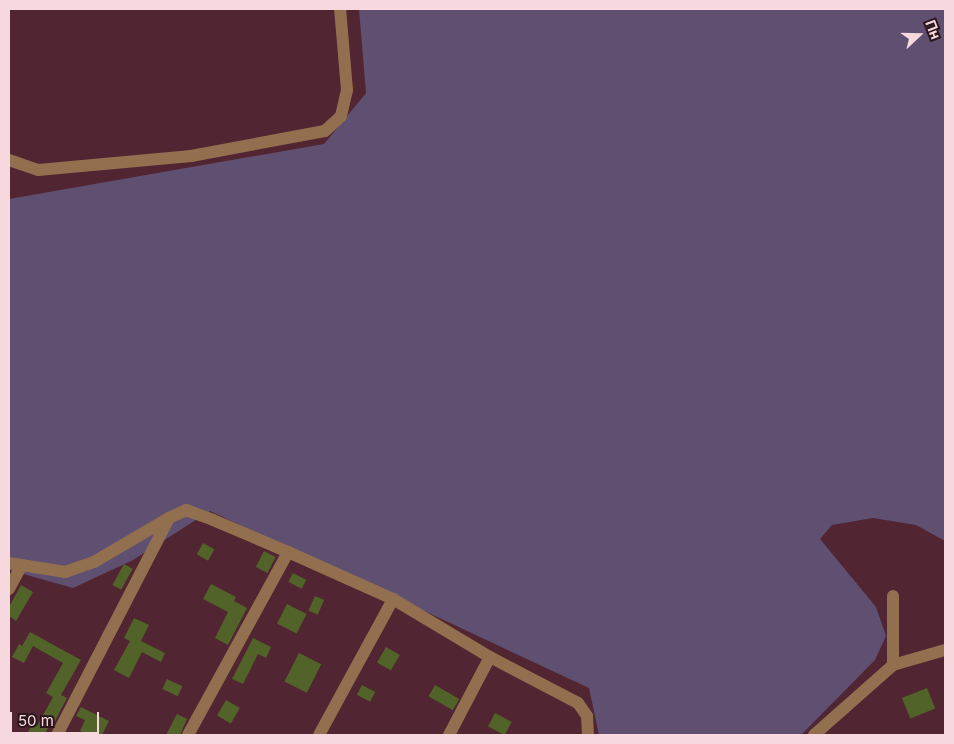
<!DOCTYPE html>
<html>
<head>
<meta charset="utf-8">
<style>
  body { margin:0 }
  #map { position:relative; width:954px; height:744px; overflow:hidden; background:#512531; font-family:Inter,sans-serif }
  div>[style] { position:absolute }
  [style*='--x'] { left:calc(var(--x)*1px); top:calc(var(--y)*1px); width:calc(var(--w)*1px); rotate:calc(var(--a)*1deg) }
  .green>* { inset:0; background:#5f5072 }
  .building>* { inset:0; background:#516329; transform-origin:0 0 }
  .minor>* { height:12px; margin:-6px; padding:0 6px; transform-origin:6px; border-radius:6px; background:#926f4e }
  span { translate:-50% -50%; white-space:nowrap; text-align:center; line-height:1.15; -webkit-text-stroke:4.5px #2a161b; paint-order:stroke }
  .frame { position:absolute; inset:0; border:10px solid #f6d8de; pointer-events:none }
  .north { position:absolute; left:894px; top:10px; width:50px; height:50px; -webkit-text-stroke:4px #2a161b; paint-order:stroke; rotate:69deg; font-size:14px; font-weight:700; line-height:20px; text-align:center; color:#f6d8de }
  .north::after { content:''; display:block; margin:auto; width:18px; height:22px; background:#f6d8de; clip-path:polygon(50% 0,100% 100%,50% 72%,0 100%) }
  .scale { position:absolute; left:10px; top:712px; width:89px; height:22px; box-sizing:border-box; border:2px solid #f6d8de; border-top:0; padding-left:6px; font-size:15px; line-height:18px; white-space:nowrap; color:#f6d8de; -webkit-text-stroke:4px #2a161b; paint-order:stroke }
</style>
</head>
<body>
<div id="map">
  <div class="green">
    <i style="clip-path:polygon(359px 9px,945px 9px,945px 541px,916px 525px,873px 518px,832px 525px,820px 539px,876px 607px,886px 636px,875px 660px,801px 735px,599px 735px,589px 688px,210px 511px,133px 560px,73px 588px,9px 570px,9px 199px,324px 144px,366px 93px)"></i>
  </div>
  <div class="building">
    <i style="left:203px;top:543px;width:13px;height:13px;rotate:29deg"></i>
    <i style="left:264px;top:551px;width:13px;height:18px;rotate:27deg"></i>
    <i style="left:124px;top:564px;width:10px;height:24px;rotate:29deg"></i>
    <i style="left:293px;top:573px;width:15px;height:10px;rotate:28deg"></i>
    <i style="clip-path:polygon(211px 584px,236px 597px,234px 601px,247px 608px,228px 645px,215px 638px,228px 612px,203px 599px)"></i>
    <i style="clip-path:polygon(21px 585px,33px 592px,16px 621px,9px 616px,9px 607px)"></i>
    <i style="left:315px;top:596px;width:10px;height:16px;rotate:24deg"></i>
    <i style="left:287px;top:604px;width:22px;height:22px;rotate:27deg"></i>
    <i style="clip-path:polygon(134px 618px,149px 625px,141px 641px,165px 653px,161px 662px,142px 652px,129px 678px,114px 670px,130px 641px,124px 638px)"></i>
    <i style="clip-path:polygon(30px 632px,81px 660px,61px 695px,67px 698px,53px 725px,51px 723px,46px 731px,49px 735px,26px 735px,33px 724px,37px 726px,53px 697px,46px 693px,63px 663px,33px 646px,24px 663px,12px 657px,19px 644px,22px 646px)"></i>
    <i style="clip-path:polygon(253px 638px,271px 647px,266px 658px,258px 654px,243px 684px,232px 679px)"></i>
    <i style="left:386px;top:647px;width:16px;height:18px;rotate:30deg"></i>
    <i style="left:299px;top:653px;width:25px;height:32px;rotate:27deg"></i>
    <i style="left:167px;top:679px;width:17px;height:11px;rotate:25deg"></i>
    <i style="left:362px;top:685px;width:15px;height:11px;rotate:28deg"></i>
    <i style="left:435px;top:685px;width:28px;height:13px;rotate:30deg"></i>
    <i style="left:927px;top:688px;width:22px;height:27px;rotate:68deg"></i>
    <i style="left:226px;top:700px;width:16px;height:18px;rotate:30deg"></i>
    <i style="clip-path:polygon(81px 707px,109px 721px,102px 735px,88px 735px,80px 731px,85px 720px,76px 716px)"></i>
    <i style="left:495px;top:713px;width:19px;height:15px;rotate:28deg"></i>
    <i style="clip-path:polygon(177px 714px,187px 719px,180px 735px,166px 735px)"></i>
  </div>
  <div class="minor">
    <i style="--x:9;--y:160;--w:31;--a:19"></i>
    <i style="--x:38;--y:170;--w:154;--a:-5.2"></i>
    <i style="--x:191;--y:156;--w:136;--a:-10.6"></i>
    <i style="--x:325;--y:131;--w:22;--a:-43"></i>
    <i style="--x:341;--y:116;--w:27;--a:-77"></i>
    <i style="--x:347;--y:90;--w:81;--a:-94.9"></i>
    <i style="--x:9;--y:563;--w:57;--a:9.1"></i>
    <i style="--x:65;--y:572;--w:31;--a:-19"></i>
    <i style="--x:94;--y:562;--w:87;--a:-30.4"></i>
    <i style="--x:9;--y:589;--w:27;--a:-62"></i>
    <i style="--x:893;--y:665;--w:54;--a:-16.1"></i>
    <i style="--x:57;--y:735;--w:244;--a:-62.7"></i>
    <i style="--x:169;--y:518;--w:19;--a:-25"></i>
    <i style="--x:186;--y:510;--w:29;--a:20"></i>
    <i style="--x:213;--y:520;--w:82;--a:23.1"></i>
    <i style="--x:188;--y:735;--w:209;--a:-61.3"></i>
    <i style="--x:288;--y:552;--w:115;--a:24.1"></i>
    <i style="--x:393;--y:599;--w:113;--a:30.9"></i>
    <i style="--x:490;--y:657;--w:99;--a:27.6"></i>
    <i style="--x:578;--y:703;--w:16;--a:55"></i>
    <i style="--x:587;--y:716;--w:19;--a:87"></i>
    <i style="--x:319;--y:735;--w:155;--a:-61.4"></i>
    <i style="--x:449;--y:735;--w:88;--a:-62.3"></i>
    <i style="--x:814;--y:735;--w:106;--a:-41.5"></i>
    <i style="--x:893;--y:665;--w:69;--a:-90"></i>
  </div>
  <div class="frame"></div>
  <div class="north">Пн</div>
  <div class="scale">50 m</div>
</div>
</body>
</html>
